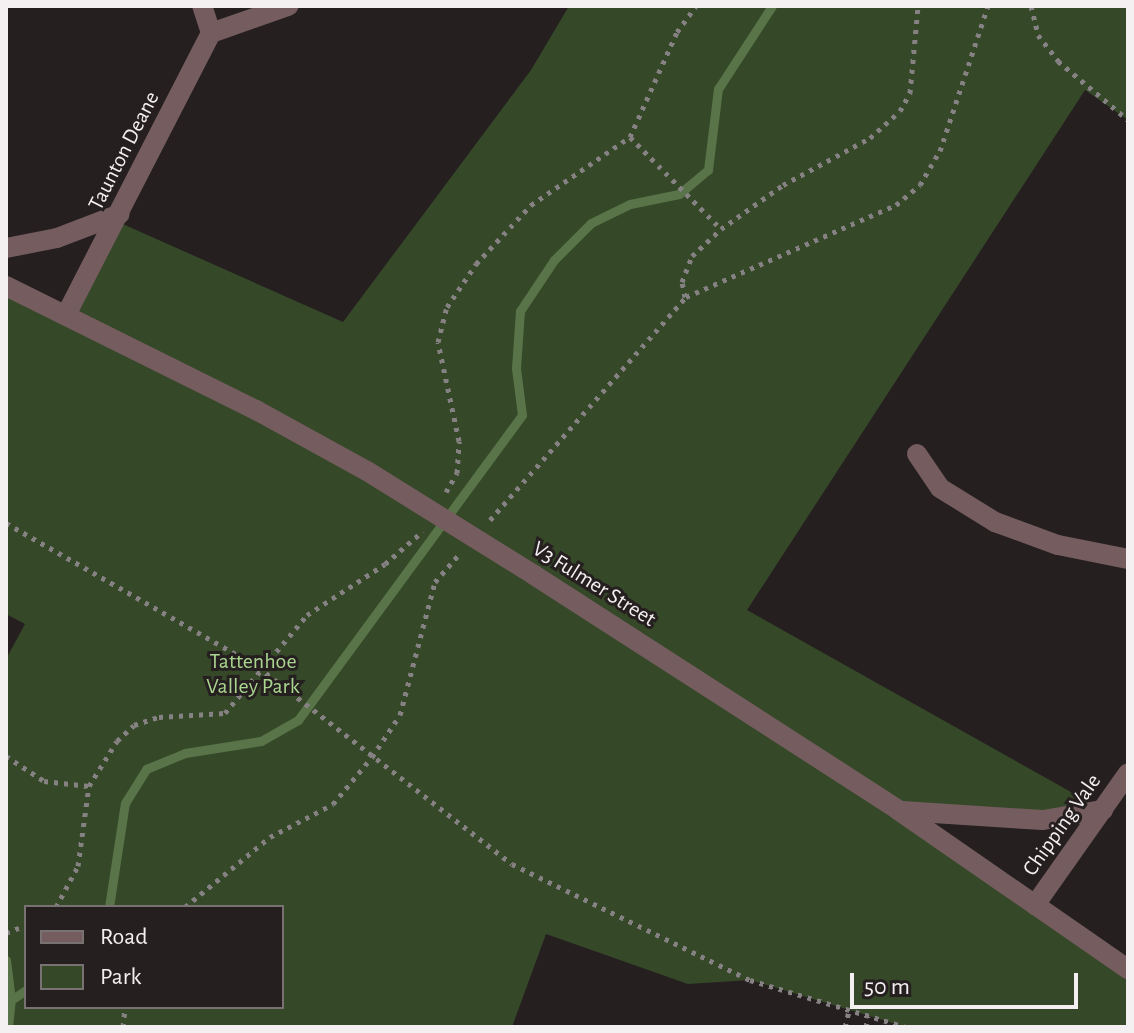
<!DOCTYPE html>
<html>
<head>
<meta charset="utf-8">
<style>
  body { margin:0 }
  #map { position:relative; width:1134px; height:1033px; overflow:hidden; background:#251f20; font-family:"Alegreya Sans",sans-serif }
  div>[style] { position:absolute }
  [style*='--x'] { left:calc(var(--x)*1px); top:calc(var(--y)*1px); width:calc(var(--w)*1px); rotate:calc(var(--a)*1deg) }
  .green>* { inset:0; background:#354828 }
  .stream>* { height:9px; margin:-4.5px; padding:0 4.5px; transform-origin:4.5px; border-radius:4.5px; background:#597448 }
  .path>* { height:5px; margin-top:-2.5px; transform-origin:0; background:repeating-linear-gradient(90deg,#868182 0 4px,transparent 0 10px) }
  .minor>* { height:20px; margin:-10px; padding:0 10px; transform-origin:10px; border-radius:10px; background:#755c5f }
  .tertiary>* { height:20px; margin:-10px; padding:0 10px; transform-origin:10px; border-radius:10px; background:#755c5f }
  .tertiary-bridge>* { height:20px; margin:-10px; padding:0 10px; transform-origin:10px; border-radius:10px; background:#755c5f }
  span { translate:-50% -50%; white-space:nowrap; text-align:center; line-height:1.15; -webkit-text-stroke:6px #251f20; paint-order:stroke }
  .street-label { font-size:22px; color:#f4eff0 }
  .park-label { font-size:22px; color:#aad58f }
  .frame { position:absolute; inset:0; border:8px solid #f4eff0; pointer-events:none }
  .legend { position:absolute; left:24px; top:905px; width:260px; height:104px; box-sizing:border-box; background:#251f20; border:2px solid #787273; margin:0; padding:10px 14px; list-style:none; font-size:24px; color:#f4eff0 }
  .legend li { display:flex; align-items:center; gap:16px; height:40px }
  .legend b { width:40px; border:2px solid #787273 }
  .scale { position:absolute; left:850px; top:973px; width:228px; height:36px; box-sizing:border-box; border:4px solid #f4eff0; border-top:0; padding-left:10px; font-size:24px; line-height:28px; white-space:nowrap; color:#f4eff0; -webkit-text-stroke:6px #251f20; paint-order:stroke }
</style>
</head>
<body>
<div id="map">
  <div class="green">
    <i style="clip-path:polygon(evenodd,569px 6px,1128px 6px,1128px 120px,1085px 90px,747px 610px,1103px 810px,901px 811px,1128px 969px,1128px 1027px,906px 1027px,750px 980px,688px 984px,546px 934px,512px 1027px,6px 1027px,6px 659px,25px 624px,6px 614px,6px 297px,66px 315px,116px 221px,343px 322px,531px 70px,569px 6px,26px 907px,282px 907px,282px 1007px,26px 1007px,26px 907px)"></i>
  </div>
  <div class="stream">
    <i style="--x:109;--y:907;--w:105;--a:-81.3"></i>
    <i style="--x:125;--y:803;--w:40;--a:-58"></i>
    <i style="--x:146;--y:769;--w:42;--a:-22.3"></i>
    <i style="--x:185;--y:753;--w:77;--a:-9"></i>
    <i style="--x:261;--y:741;--w:43;--a:-29.6"></i>
    <i style="--x:298;--y:720;--w:378;--a:-53.7"></i>
    <i style="--x:522;--y:415;--w:47;--a:-97.3"></i>
    <i style="--x:516;--y:368;--w:57;--a:-86"></i>
    <i style="--x:520;--y:311;--w:61;--a:-56.3"></i>
    <i style="--x:554;--y:260;--w:52;--a:-45"></i>
    <i style="--x:591;--y:223;--w:43;--a:-26"></i>
    <i style="--x:630;--y:204;--w:50;--a:-11.5"></i>
    <i style="--x:679;--y:194;--w:38;--a:-40"></i>
    <i style="--x:708;--y:170;--w:82;--a:-83"></i>
    <i style="--x:718;--y:89;--w:99;--a:-57"></i>
    <i style="--x:6;--y:960;--w:40;--a:82.9"></i>
    <i style="--x:8;--y:1027;--w:27;--a:-84"></i>
    <i style="--x:11;--y:1000;--w:18;--a:-34"></i>
  </div>
  <div class="path">
    <i style="--x:1031;--y:6;--w:30;--a:76"></i>
    <i style="--x:1038;--y:35;--w:33;--a:52"></i>
    <i style="--x:1058;--y:61;--w:92;--a:40.1"></i>
    <i style="--x:630;--y:137;--w:129;--a:45.3"></i>
    <i style="--x:685;--y:297;--w:15;--a:-101"></i>
    <i style="--x:682;--y:282;--w:28;--a:-69"></i>
    <i style="--x:692;--y:256;--w:40;--a:-43"></i>
    <i style="--x:721;--y:229;--w:76;--a:-35.4"></i>
    <i style="--x:783;--y:185;--w:99;--a:-28.4"></i>
    <i style="--x:870;--y:138;--w:40;--a:-42"></i>
    <i style="--x:900;--y:111;--w:21;--a:-61"></i>
    <i style="--x:910;--y:93;--w:87;--a:-84.7"></i>
    <i style="--x:446;--y:492;--w:22;--a:-60"></i>
    <i style="--x:457;--y:473;--w:32;--a:-86"></i>
    <i style="--x:459;--y:441;--w:101;--a:-102"></i>
    <i style="--x:438;--y:342;--w:36;--a:-76"></i>
    <i style="--x:447;--y:307;--w:52;--a:-56"></i>
    <i style="--x:476;--y:264;--w:81;--a:-47"></i>
    <i style="--x:531;--y:205;--w:120;--a:-34.5"></i>
    <i style="--x:630;--y:137;--w:115;--a:-65.9"></i>
    <i style="--x:677;--y:32;--w:32;--a:-54"></i>
    <i style="--x:490;--y:520;--w:297;--a:-48.7"></i>
    <i style="--x:686;--y:297;--w:229;--a:-23.7"></i>
    <i style="--x:896;--y:205;--w:31;--a:-40"></i>
    <i style="--x:920;--y:185;--w:39;--a:-60"></i>
    <i style="--x:940;--y:151;--w:153;--a:-71.7"></i>
    <i style="--x:6;--y:523;--w:290;--a:29.7"></i>
    <i style="--x:258;--y:667;--w:321;--a:37.8"></i>
    <i style="--x:512;--y:864;--w:265;--a:26"></i>
    <i style="--x:750;--y:980;--w:163;--a:16.8"></i>
    <i style="--x:6;--y:756;--w:45;--a:33.3"></i>
    <i style="--x:44;--y:781;--w:45;--a:6.3"></i>
    <i style="--x:56;--y:907;--w:47;--a:-61.8"></i>
    <i style="--x:78;--y:866;--w:81;--a:-82.2"></i>
    <i style="--x:89;--y:786;--w:53;--a:-58.1"></i>
    <i style="--x:117;--y:741;--w:23;--a:-43"></i>
    <i style="--x:134;--y:725;--w:26;--a:-18"></i>
    <i style="--x:159;--y:717;--w:66;--a:-3.5"></i>
    <i style="--x:225;--y:713;--w:128;--a:-50.1"></i>
    <i style="--x:307;--y:615;--w:93;--a:-33.2"></i>
    <i style="--x:385;--y:564;--w:50;--a:-41"></i>
    <i style="--x:185;--y:907;--w:110;--a:-39.5"></i>
    <i style="--x:270;--y:837;--w:71;--a:-27.6"></i>
    <i style="--x:333;--y:804;--w:61;--a:-50.3"></i>
    <i style="--x:372;--y:757;--w:50;--a:-56.3"></i>
    <i style="--x:400;--y:715;--w:138;--a:-75.3"></i>
    <i style="--x:435;--y:582;--w:37;--a:-49"></i>
    <i style="--x:6;--y:933;--w:22;--a:-22"></i>
    <i style="--x:123;--y:1027;--w:20;--a:-84"></i>
    <i style="--x:845;--y:1027;--w:16;--a:-76"></i>
    <i style="--x:866;--y:1027;--w:11;--a:-80"></i>
  </div>
  <div class="minor">
    <i style="--x:211;--y:33;--w:82;--a:-19.3"></i>
    <i style="--x:66;--y:315;--w:317;--a:-62.8"></i>
    <i style="--x:211;--y:33;--w:28;--a:-108"></i>
    <i style="--x:917;--y:454;--w:41;--a:55.9"></i>
    <i style="--x:940;--y:488;--w:65;--a:31.7"></i>
    <i style="--x:995;--y:522;--w:67;--a:20.1"></i>
    <i style="--x:1058;--y:545;--w:71;--a:11.3"></i>
    <i style="--x:1035;--y:905;--w:161;--a:-54.8"></i>
  </div>
  <div class="tertiary">
    <i style="--x:6;--y:248;--w:52;--a:-11.1"></i>
    <i style="--x:57;--y:238;--w:67;--a:-20.9"></i>
    <i style="--x:6;--y:286;--w:279;--a:26.4"></i>
    <i style="--x:256;--y:410;--w:127;--a:28.8"></i>
    <i style="--x:534;--y:575;--w:433;--a:32.8"></i>
    <i style="--x:898;--y:810;--w:280;--a:34.7"></i>
    <i style="--x:902;--y:811;--w:141;--a:3.7"></i>
    <i style="--x:1043;--y:820;--w:61;--a:-9.5"></i>
  </div>
  <div class="tertiary-bridge">
    <i style="--x:367;--y:471;--w:197;--a:31.9"></i>
  </div>
  <div class="street-label">
    <span style="left:124px;top:151px;rotate:-63deg">Taunton Deane</span>
    <span style="left:594px;top:584px;rotate:32deg">V3 Fulmer Street</span>
    <span style="left:1062px;top:825px;rotate:-55deg">Chipping Vale</span>
  </div>
  <div class="park-label">
    <span style="left:253px;top:674px">Tattenhoe<br>Valley Park</span>
  </div>
  <div class="frame"></div>
  <ul class="legend">
  <li><b style="height:10px;background:#755c5f"></b>Road</li>
  <li><b style="height:22px;background:#354828"></b>Park</li>
  </ul>
  <div class="scale">50 m</div>
</div>
</body>
</html>
